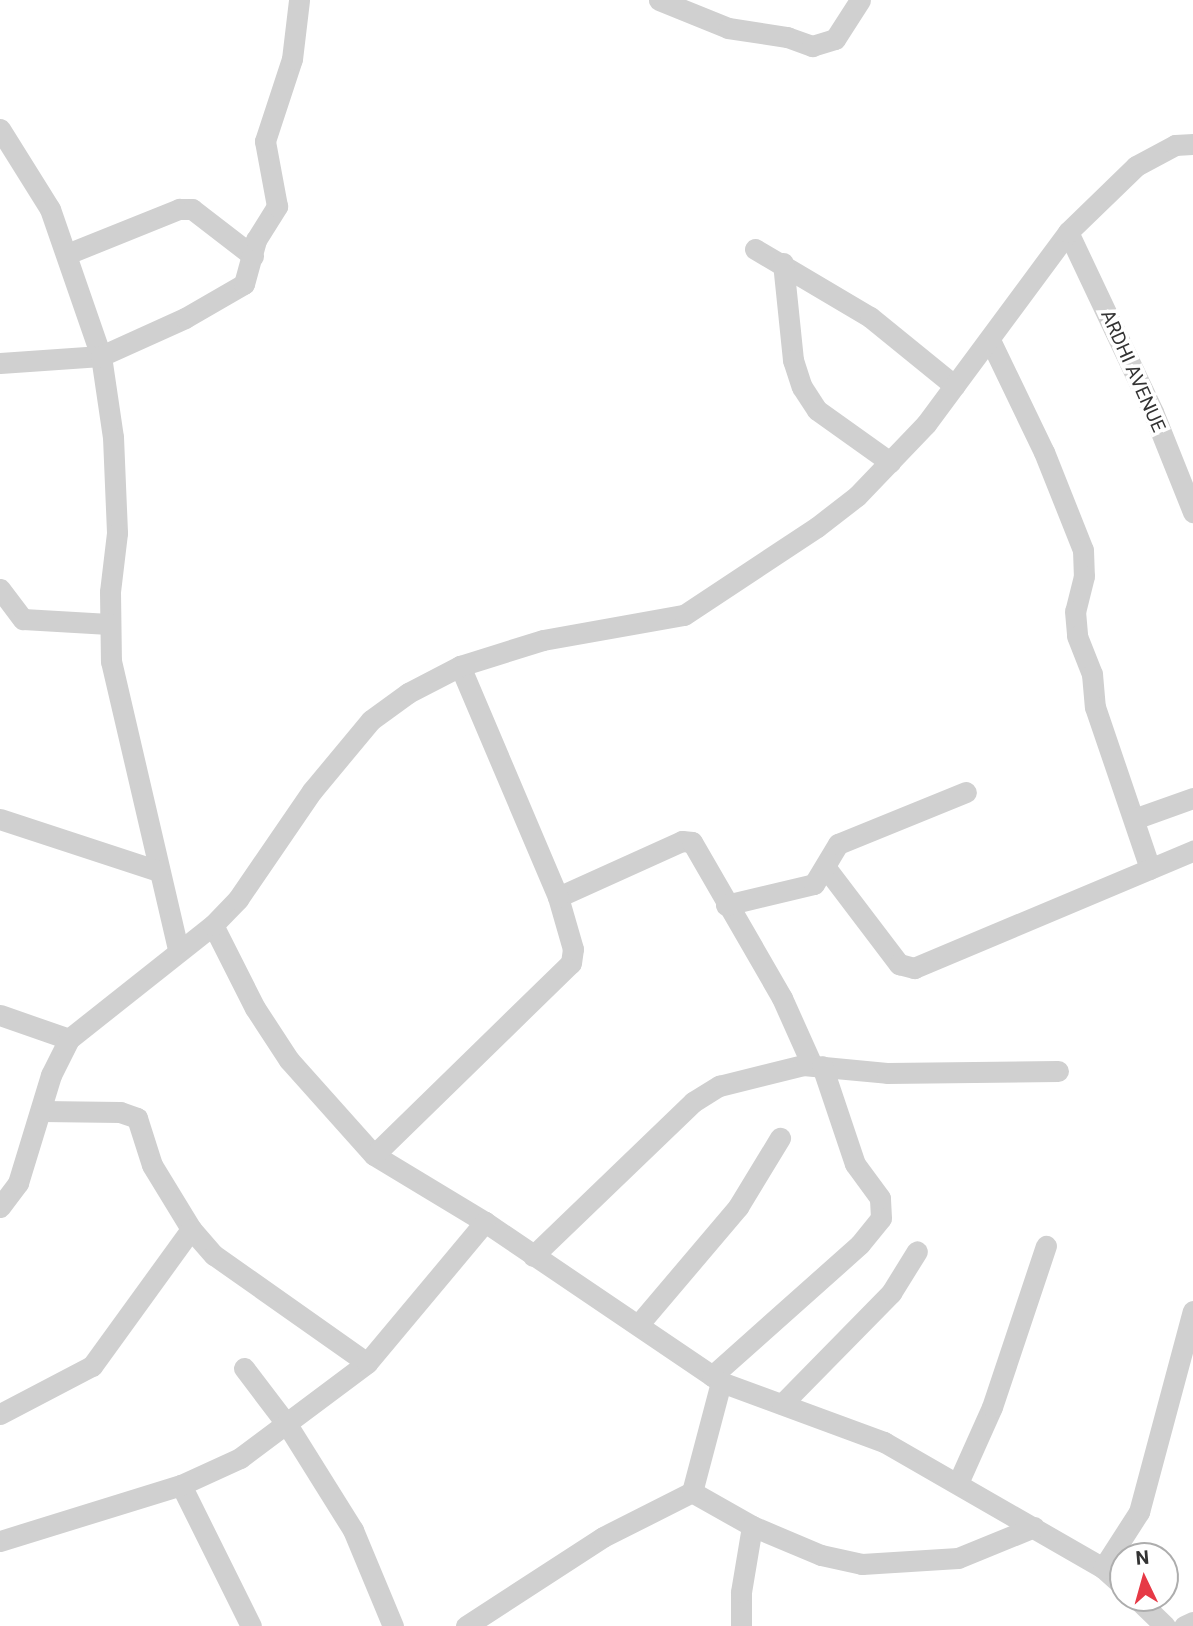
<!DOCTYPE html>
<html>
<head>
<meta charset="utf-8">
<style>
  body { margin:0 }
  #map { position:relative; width:1193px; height:1626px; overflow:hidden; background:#fff; font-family:Roboto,sans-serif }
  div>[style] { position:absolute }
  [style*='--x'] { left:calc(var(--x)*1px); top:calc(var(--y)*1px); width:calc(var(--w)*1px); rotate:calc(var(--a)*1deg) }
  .minor>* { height:21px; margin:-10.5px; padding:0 10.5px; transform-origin:10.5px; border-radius:10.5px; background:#d0d0d0 }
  span { translate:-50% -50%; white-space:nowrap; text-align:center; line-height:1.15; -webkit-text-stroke:7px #fff; paint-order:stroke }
  .street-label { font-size:19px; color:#333 }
  .north { position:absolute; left:1109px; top:1542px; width:70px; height:70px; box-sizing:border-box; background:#fff; border:2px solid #adadad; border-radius:50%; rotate:355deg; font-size:19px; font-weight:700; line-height:28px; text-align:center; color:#333 }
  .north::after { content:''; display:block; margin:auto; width:24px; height:32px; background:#e63946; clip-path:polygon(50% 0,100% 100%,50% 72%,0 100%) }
</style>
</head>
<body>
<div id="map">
  <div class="minor">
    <i style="--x:659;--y:0;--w:74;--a:22.1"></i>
    <i style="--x:728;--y:28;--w:60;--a:8.7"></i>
    <i style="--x:787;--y:37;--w:27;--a:20"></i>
    <i style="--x:812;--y:46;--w:24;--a:-17"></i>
    <i style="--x:835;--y:39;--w:46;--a:-57.3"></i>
    <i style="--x:0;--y:129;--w:94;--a:58"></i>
    <i style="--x:50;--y:209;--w:156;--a:70.9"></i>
    <i style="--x:101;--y:356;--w:82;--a:81.6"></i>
    <i style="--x:113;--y:437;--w:96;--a:87.6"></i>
    <i style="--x:117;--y:533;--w:59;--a:96.8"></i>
    <i style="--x:110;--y:592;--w:69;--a:89.2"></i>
    <i style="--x:111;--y:661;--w:297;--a:76.9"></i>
    <i style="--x:1068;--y:232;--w:199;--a:64.7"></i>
    <i style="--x:1153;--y:412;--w:108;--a:68.2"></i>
    <i style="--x:755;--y:249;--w:134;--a:30.6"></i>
    <i style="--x:870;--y:317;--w:109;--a:39.1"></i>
    <i style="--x:67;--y:254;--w:121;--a:-21.9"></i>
    <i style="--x:179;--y:209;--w:13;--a:0"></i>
    <i style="--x:192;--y:209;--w:77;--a:37.6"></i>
    <i style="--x:783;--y:263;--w:98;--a:84.1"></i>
    <i style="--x:793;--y:360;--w:28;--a:72"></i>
    <i style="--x:802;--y:387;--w:27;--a:57"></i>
    <i style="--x:817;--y:410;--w:90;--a:35.5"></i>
    <i style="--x:990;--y:340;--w:124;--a:64.3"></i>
    <i style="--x:1044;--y:452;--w:105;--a:68.3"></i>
    <i style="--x:1083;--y:550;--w:26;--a:88"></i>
    <i style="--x:1084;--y:576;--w:36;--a:104"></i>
    <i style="--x:1075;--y:611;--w:25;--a:85"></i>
    <i style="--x:1077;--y:636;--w:41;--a:68.5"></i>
    <i style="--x:1092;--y:674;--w:33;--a:85"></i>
    <i style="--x:1095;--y:707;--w:171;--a:71.2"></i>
    <i style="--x:0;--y:363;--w:101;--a:-4"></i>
    <i style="--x:101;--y:356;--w:92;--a:-24.3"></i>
    <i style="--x:185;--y:318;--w:68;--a:-30"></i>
    <i style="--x:244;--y:284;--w:46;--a:-74.7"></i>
    <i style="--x:256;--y:240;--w:40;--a:-58"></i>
    <i style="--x:277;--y:206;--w:66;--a:-100.5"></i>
    <i style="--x:265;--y:141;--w:86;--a:-71.8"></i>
    <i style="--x:292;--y:59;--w:59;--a:-83.2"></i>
    <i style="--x:0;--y:589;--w:38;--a:53"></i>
    <i style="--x:23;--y:619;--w:86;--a:3.3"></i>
    <i style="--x:0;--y:819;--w:166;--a:18.2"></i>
    <i style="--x:1134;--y:819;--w:63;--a:-19.6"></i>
    <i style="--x:826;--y:868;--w:121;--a:52.8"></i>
    <i style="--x:899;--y:964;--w:16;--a:15"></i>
    <i style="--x:914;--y:968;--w:303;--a:-22.8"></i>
    <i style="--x:558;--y:897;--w:136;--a:-24.3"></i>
    <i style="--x:682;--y:841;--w:10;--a:6"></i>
    <i style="--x:692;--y:842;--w:180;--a:60"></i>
    <i style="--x:782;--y:998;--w:73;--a:65.9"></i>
    <i style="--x:726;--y:905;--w:90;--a:-13.4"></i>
    <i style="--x:814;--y:884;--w:47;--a:-59"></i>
    <i style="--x:838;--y:844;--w:138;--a:-22.1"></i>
    <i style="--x:213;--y:925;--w:93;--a:63.2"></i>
    <i style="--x:255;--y:1008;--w:62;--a:56.8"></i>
    <i style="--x:289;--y:1060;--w:127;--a:48.2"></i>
    <i style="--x:374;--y:1155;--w:130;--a:31.1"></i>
    <i style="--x:485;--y:1222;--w:285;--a:34.1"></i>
    <i style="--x:721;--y:1382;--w:174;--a:20.2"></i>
    <i style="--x:884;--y:1442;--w:253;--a:29.9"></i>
    <i style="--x:1103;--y:1568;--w:27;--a:42"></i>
    <i style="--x:0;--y:1015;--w:73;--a:19.2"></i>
    <i style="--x:42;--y:1111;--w:78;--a:0.7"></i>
    <i style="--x:120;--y:1112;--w:18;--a:19"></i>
    <i style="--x:137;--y:1118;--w:49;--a:72.3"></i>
    <i style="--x:152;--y:1165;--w:75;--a:58.6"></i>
    <i style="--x:191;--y:1229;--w:35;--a:49"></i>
    <i style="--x:214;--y:1255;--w:187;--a:35.2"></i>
    <i style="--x:374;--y:1155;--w:275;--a:-44.3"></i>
    <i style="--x:571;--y:963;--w:14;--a:-82"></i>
    <i style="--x:573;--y:949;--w:54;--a:-106.1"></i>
    <i style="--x:558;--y:897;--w:251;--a:-113"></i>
    <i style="--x:0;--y:1207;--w:30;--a:-53"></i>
    <i style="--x:18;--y:1183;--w:113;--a:-73"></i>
    <i style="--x:51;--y:1075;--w:40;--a:-63.4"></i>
    <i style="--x:69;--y:1039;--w:184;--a:-38.4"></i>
    <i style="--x:213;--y:925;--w:36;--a:-46"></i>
    <i style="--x:238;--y:899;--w:131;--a:-55.6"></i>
    <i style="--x:312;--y:791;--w:92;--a:-50.3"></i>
    <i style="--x:371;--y:720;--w:46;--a:-36.1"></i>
    <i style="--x:408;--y:693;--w:59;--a:-27.4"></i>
    <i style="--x:460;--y:666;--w:87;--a:-17.4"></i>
    <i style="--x:543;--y:640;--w:143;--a:-10.1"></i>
    <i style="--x:684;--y:615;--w:159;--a:-33.5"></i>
    <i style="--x:817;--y:527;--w:51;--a:-37.8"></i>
    <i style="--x:857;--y:496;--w:100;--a:-46.2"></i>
    <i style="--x:926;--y:424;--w:239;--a:-53.5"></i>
    <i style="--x:1068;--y:232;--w:95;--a:-44.1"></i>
    <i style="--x:1136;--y:166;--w:44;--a:-28.3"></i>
    <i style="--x:1175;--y:145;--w:18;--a:-3"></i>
    <i style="--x:533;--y:1256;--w:222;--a:-43.9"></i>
    <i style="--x:693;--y:1102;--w:31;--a:-32"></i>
    <i style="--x:719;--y:1086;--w:87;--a:-14"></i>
    <i style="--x:803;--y:1065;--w:84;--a:5.4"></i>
    <i style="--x:887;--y:1073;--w:171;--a:-0.7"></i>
    <i style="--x:638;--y:1325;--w:155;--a:-49.7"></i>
    <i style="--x:738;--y:1207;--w:81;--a:-58.7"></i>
    <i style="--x:244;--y:1368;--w:73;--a:52.8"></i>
    <i style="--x:288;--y:1426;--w:123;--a:58"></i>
    <i style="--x:353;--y:1530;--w:104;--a:67.4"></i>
    <i style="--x:712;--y:1376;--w:198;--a:-41.7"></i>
    <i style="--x:860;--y:1244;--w:33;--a:-51"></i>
    <i style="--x:881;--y:1218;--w:20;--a:-93"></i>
    <i style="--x:880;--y:1198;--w:42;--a:-126.3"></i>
    <i style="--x:855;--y:1164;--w:103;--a:-108.6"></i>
    <i style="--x:782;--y:1404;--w:156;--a:-45.5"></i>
    <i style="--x:891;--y:1293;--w:49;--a:-58.2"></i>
    <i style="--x:0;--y:1414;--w:104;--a:-27.6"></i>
    <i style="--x:92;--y:1366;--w:169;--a:-54.1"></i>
    <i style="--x:958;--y:1483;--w:83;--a:-65.9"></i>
    <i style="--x:992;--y:1407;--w:170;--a:-71.5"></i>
    <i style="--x:181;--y:1485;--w:157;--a:63.6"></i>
    <i style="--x:692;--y:1492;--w:69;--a:29.5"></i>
    <i style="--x:752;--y:1526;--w:75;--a:22.8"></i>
    <i style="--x:821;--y:1555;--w:42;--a:12.4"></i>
    <i style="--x:862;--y:1564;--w:96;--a:-3.6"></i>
    <i style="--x:958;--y:1558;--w:82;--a:-22.2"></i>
    <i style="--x:0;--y:1541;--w:189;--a:-17.2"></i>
    <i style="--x:181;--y:1485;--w:65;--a:-24.6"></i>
    <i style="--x:240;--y:1458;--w:159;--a:-36.8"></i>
    <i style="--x:367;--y:1363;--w:184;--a:-50.1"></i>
    <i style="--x:1103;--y:1568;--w:67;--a:-57.3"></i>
    <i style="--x:1139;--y:1512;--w:208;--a:-75"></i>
    <i style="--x:1136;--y:1598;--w:40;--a:44"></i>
    <i style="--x:466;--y:1626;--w:163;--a:-33"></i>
    <i style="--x:603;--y:1537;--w:100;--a:-26.8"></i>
    <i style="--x:692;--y:1492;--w:114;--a:-75.2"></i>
    <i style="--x:741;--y:1626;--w:34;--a:-90"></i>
    <i style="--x:741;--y:1592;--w:67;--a:-80.5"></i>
    <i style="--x:1184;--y:1626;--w:10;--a:-24"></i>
  </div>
  <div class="street-label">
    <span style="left:1133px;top:371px;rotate:66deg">ARDHI AVENUE</span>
  </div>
  <div class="north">N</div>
</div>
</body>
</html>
